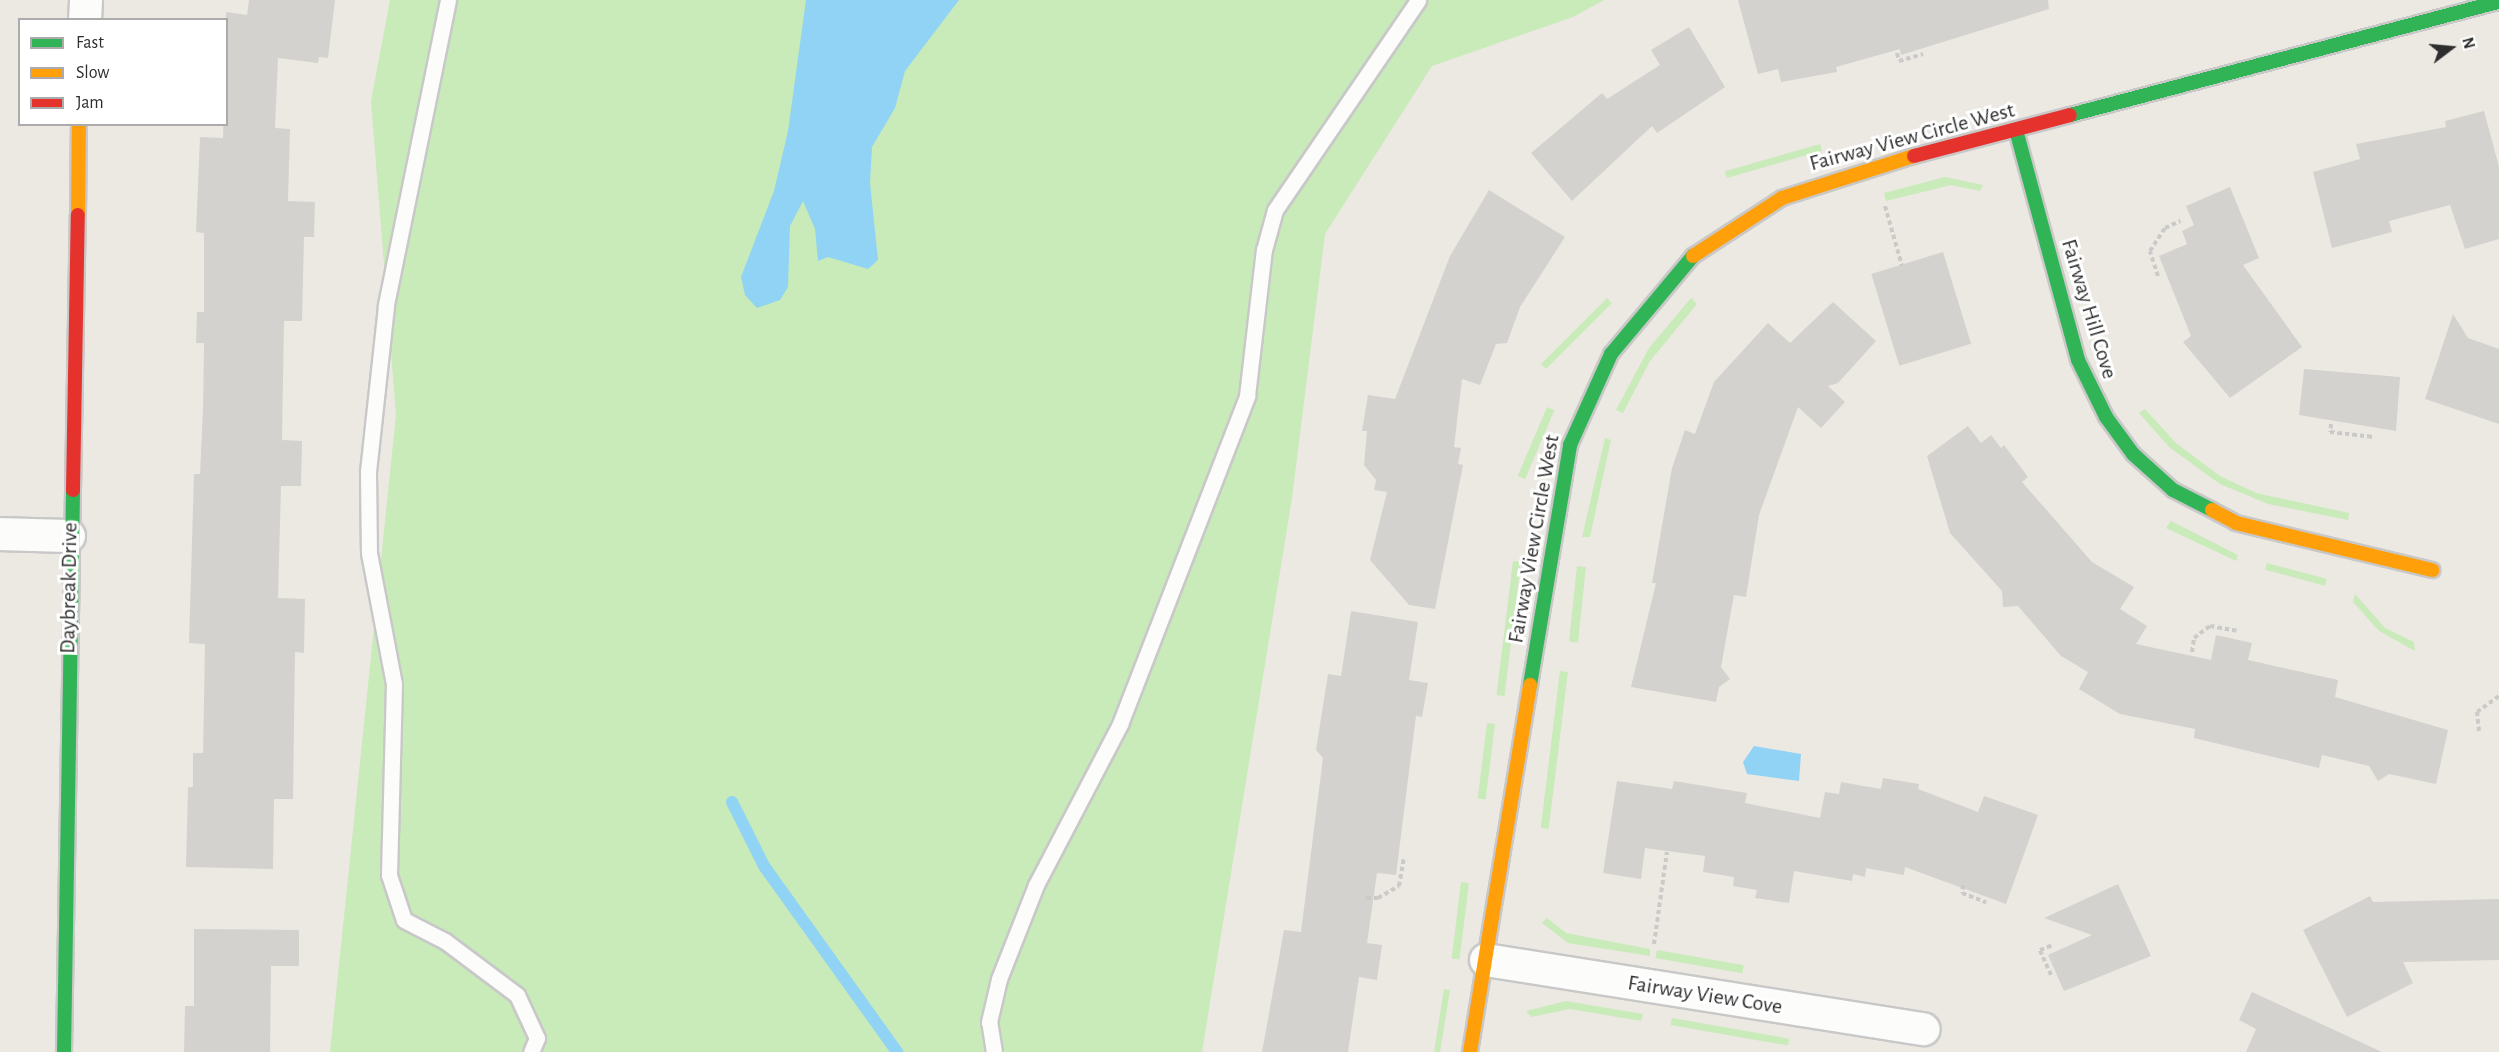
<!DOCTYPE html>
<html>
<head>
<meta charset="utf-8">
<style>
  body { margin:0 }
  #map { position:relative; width:2499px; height:1052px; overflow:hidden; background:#ece9e3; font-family:"Alegreya Sans",sans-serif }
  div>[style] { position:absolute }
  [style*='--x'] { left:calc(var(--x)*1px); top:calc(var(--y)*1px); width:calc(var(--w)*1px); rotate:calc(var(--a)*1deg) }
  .green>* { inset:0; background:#c9eab9; transform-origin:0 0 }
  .water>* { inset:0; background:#90d3f4 }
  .stream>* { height:12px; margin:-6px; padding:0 6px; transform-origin:6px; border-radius:6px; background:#90d3f4 }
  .building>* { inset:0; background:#d4d2ce; transform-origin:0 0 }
  .path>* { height:4px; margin-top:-2px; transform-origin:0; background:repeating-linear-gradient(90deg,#cacac9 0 4.5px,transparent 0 7.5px) }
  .roads { filter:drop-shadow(2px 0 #c9c8c8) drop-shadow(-2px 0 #c9c8c8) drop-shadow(0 2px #c9c8c8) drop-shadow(0 -2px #c9c8c8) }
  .lane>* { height:15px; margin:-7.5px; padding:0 7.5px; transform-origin:7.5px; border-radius:7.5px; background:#fcfcfb }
  .street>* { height:32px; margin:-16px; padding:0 16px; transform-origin:16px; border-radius:16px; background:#fcfcfb }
  .fast>* { height:14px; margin:-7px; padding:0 7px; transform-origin:7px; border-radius:7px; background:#30b455 }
  .slow>* { height:14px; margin:-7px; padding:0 7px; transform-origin:7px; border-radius:7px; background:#ff9f0a }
  .jam>* { height:14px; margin:-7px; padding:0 7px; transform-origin:7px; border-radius:7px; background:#e5322d }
  span { translate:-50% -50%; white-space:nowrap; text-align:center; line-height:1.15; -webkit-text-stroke:6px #fff; paint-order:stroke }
  .street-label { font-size:22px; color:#2e2e2e }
  .legend { position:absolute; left:18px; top:18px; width:210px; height:108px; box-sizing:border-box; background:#fff; border:2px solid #ababab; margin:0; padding:8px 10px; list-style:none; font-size:18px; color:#2e2e2e }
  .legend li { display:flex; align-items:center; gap:12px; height:30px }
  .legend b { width:30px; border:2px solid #ababab }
  .north { position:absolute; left:2421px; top:18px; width:60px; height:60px; -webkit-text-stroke:4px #fff; paint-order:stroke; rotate:74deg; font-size:16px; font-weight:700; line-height:24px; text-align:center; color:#2e2e2e }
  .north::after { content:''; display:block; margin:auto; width:21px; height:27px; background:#2e2e2e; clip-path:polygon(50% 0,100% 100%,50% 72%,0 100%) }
</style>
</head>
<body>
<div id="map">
  <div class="green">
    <i style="clip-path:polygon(390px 0,1604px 0,1573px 17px,1432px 66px,1325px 234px,1292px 498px,1202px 1052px,330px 1052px,396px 415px,371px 101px)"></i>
    <i style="left:1820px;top:144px;width:7px;height:99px;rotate:74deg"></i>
    <i style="clip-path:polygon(1945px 177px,1983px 185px,1980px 191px,1951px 185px,1886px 201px,1884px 193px)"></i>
    <i style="left:1607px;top:298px;width:7px;height:93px;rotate:45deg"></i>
    <i style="clip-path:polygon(1691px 298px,1697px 304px,1650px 361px,1623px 413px,1616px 410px,1649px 348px)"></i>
    <i style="left:1547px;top:407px;width:8px;height:75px;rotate:23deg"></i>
    <i style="clip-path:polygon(2145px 409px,2176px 443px,2220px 476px,2256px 493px,2349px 513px,2348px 520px,2268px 504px,2220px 484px,2169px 447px,2139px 413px)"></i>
    <i style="clip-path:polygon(1605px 438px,1611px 440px,1590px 537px,1582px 537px)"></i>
    <i style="clip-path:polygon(2171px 521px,2238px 555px,2236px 561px,2166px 528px)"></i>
    <i style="left:1513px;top:561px;width:8px;height:135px;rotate:7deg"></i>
    <i style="left:2267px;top:563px;width:62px;height:7px;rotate:15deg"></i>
    <i style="left:1577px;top:566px;width:9px;height:76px;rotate:6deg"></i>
    <i style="clip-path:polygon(2355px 594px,2385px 628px,2414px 642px,2415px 651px,2379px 631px,2353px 602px)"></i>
    <i style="left:1560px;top:671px;width:8px;height:158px;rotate:7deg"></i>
    <i style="left:1487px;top:723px;width:8px;height:76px;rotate:7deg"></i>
    <i style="left:1461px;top:882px;width:8px;height:77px;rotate:7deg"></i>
    <i style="clip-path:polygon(1547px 918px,1566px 933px,1650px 949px,1650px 956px,1568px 943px,1542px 923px)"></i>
    <i style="left:1657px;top:950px;width:88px;height:8px;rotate:10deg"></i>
    <i style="left:1444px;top:989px;width:6px;height:64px;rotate:9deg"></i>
    <i style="clip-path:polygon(1566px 1001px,1643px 1014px,1641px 1021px,1570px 1009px,1531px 1017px,1526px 1011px)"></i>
    <i style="left:1672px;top:1018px;width:119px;height:7px;rotate:10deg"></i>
  </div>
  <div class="water">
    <i style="clip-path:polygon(806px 0,959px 0,905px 71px,895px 108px,872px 147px,870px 183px,878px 260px,868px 269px,828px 257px,818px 261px,815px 229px,803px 201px,790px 226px,788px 287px,780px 300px,757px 308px,745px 295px,741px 277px,774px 191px,788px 131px)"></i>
    <i style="clip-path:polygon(1754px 746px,1801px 754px,1799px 781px,1747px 774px,1743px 762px)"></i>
  </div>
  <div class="stream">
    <i style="--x:732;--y:802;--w:72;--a:63.4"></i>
    <i style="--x:764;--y:866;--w:229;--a:54.4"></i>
  </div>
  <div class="building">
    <i style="clip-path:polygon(249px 0,335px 0,328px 58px,319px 57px,318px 63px,278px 58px,275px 128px,290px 129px,288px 201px,315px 202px,314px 237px,304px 237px,302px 321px,284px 321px,282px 440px,302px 441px,301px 486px,281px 486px,278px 598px,305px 599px,304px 653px,295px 652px,293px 799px,274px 799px,273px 869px,186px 867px,188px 787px,193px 787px,193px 753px,203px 753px,205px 644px,189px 643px,194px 474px,200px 474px,203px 409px,204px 343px,196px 343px,197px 312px,204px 312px,204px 233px,196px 232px,200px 137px,223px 138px,226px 12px,247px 15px)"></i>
    <i style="clip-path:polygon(1738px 0,2048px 0,2049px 9px,1901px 55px,1900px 49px,1836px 67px,1837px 72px,1781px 82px,1778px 69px,1758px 74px)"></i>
    <i style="clip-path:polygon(1689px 27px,1725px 87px,1657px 133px,1652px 126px,1572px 201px,1531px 153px,1602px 93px,1607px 99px,1660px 65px,1651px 50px)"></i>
    <i style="clip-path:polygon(2484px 111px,2499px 167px,2499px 239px,2465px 249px,2450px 205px,2389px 221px,2392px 232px,2332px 248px,2313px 172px,2360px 159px,2356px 144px,2446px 127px,2445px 121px)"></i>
    <i style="clip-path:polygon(2230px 187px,2259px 258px,2243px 265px,2302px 347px,2230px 398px,2183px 342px,2191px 336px,2159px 256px,2187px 244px,2182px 231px,2194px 225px,2186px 206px)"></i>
    <i style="clip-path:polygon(1489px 190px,1565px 237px,1520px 307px,1507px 343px,1496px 344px,1480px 385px,1462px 379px,1454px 447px,1461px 448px,1458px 464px,1463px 465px,1435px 609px,1409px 605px,1370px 560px,1387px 492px,1374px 490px,1376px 480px,1364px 465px,1367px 431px,1362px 431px,1368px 395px,1395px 399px,1450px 256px)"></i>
    <i style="left:1943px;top:252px;width:96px;height:75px;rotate:73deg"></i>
    <i style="clip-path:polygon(1833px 302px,1876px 341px,1838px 383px,1828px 386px,1845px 402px,1821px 428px,1798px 407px,1759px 515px,1746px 597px,1734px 595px,1721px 667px,1730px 679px,1719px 687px,1716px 702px,1631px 687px,1656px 583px,1652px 583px,1672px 468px,1685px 430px,1695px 434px,1714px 382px,1768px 323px,1790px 343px)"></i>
    <i style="clip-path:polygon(2453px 314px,2468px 338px,2499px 349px,2499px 424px,2425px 399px)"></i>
    <i style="clip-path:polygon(2304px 369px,2400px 377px,2396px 431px,2299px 415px)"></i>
    <i style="clip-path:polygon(1968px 426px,1981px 443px,1991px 435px,2001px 448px,2004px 445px,2028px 477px,2022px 482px,2092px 562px,2134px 587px,2120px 609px,2147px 626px,2136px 644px,2211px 660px,2216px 635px,2252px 643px,2248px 660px,2338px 680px,2335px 697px,2448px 730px,2436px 784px,2389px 774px,2378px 781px,2369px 766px,2322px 755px,2319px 768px,2194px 738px,2195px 729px,2120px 714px,2079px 689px,2088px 672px,2061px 656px,2018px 606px,2003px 607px,2002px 591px,1950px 533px,1927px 456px)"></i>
    <i style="clip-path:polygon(1351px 611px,1418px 622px,1409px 680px,1428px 683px,1422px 717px,1416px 716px,1396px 875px,1377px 873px,1367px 943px,1382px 945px,1377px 980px,1359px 977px,1348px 1052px,1262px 1052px,1284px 930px,1301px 932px,1323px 758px,1316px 750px,1328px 674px,1341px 676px)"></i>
    <i style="clip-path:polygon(1883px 778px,1919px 784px,1918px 789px,1978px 812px,1984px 796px,2038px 815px,2006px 904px,1905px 867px,1904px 875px,1866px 868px,1865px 877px,1853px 874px,1852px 881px,1794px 871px,1789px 903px,1755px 898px,1757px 890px,1733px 886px,1734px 877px,1703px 872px,1705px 856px,1645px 848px,1641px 879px,1603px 873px,1617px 781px,1672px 789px,1674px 781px,1747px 793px,1745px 803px,1820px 818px,1825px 792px,1839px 794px,1841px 782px,1881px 789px)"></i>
    <i style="clip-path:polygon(2118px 884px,2151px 956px,2064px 991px,2048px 955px,2092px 935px,2044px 918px)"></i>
    <i style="clip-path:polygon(2370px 896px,2373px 902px,2499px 899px,2499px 960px,2403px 962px,2413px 983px,2347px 1017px,2303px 930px)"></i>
    <i style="clip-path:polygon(194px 929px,299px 930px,299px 966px,271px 966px,270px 1052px,184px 1052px,185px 1006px,194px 1006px)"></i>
    <i style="clip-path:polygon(2252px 992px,2382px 1052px,2246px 1052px,2256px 1029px,2239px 1020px)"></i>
  </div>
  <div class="path">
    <i style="--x:1897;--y:53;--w:8;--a:76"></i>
    <i style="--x:1899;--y:61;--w:25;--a:-16"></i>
    <i style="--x:1885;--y:206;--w:62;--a:74.2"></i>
    <i style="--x:2158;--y:276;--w:26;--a:-108"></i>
    <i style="--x:2150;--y:251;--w:27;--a:-57"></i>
    <i style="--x:2165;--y:228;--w:17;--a:-25"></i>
    <i style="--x:2331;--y:424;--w:8;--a:97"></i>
    <i style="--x:2330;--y:432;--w:44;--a:6.5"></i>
    <i style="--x:2192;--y:652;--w:14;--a:-82"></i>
    <i style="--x:2194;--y:638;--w:20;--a:-37"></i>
    <i style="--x:2210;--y:626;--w:27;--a:10"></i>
    <i style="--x:2479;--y:731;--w:19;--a:-96"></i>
    <i style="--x:2477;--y:712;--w:27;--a:-36"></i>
    <i style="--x:1963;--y:885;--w:8;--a:97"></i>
    <i style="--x:1962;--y:893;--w:26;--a:21"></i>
    <i style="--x:1366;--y:898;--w:12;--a:0"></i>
    <i style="--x:1378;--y:898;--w:24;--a:-30"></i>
    <i style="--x:1399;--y:886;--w:28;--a:-80"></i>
    <i style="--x:1654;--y:944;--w:93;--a:-82"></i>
    <i style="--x:2051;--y:975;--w:27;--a:-114"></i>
    <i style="--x:2040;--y:950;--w:14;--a:-21"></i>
  </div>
  <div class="roads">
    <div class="lane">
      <i style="--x:448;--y:0;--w:312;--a:101.5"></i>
      <i style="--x:386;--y:306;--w:168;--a:96.2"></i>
      <i style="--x:368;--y:473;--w:80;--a:89.3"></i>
      <i style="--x:369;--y:553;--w:133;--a:79.2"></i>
      <i style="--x:394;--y:684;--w:191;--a:91.5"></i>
      <i style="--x:389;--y:875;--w:47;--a:71.6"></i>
      <i style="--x:404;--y:920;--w:46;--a:27.1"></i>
      <i style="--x:445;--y:941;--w:90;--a:36.9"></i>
      <i style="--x:517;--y:995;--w:47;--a:65.1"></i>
      <i style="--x:537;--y:1038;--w:15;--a:113"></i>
      <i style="--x:994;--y:1052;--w:30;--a:-99"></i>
      <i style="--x:989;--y:1022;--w:44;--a:-76.9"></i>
      <i style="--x:999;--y:979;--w:101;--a:-68.5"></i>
      <i style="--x:1036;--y:885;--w:182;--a:-62.4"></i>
      <i style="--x:1120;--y:724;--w:352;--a:-68.8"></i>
      <i style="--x:1247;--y:396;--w:147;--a:-83.4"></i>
      <i style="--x:1264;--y:250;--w:41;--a:-74.6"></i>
      <i style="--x:1275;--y:210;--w:254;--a:-55.7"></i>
    </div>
    <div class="street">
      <i style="--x:85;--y:20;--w:20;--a:-87"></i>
      <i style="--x:0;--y:534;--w:69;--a:1.7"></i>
      <i style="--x:1486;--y:960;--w:443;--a:9"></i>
    </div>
    <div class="fast">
      <i style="--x:2070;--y:115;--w:444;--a:-14.8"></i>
      <i style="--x:2016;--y:130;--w:238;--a:74.9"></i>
      <i style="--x:2078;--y:360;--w:64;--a:63.8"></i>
      <i style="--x:2106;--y:417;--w:46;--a:53.9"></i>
      <i style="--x:2133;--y:454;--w:54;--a:42"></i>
      <i style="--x:2173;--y:490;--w:44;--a:27.1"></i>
      <i style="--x:1530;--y:685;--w:243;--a:-80.5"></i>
      <i style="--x:1570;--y:445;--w:100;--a:-65.7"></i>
      <i style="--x:1611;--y:354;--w:128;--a:-50.1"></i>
      <i style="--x:64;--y:1052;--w:562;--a:-89.08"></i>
    </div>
    <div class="slow">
      <i style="--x:78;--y:215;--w:91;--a:-89.4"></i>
      <i style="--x:1693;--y:256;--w:106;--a:-33.1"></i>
      <i style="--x:1782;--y:198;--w:139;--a:-17.7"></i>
      <i style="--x:2212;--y:510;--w:27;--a:28"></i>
      <i style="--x:2236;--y:523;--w:202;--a:13.5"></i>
      <i style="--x:1470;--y:1052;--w:372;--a:-80.7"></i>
    </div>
    <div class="jam">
      <i style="--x:1914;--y:156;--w:161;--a:-14.7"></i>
      <i style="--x:73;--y:490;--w:275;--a:-89"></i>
    </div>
  </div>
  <div class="street-label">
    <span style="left:1912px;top:137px;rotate:-15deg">Fairway View Circle West</span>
    <span style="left:2089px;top:309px;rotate:73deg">Fairway Hill Cove</span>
    <span style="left:1534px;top:539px;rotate:-80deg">Fairway View Circle West</span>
    <span style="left:69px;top:588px;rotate:-89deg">Daybreak Drive</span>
    <span style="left:1705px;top:995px;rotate:9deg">Fairway View Cove</span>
  </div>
  <ul class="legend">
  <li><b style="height:8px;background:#30b455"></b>Fast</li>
  <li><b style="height:8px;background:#ff9f0a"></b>Slow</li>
  <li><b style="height:8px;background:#e5322d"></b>Jam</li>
  </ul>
  <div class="north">N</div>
</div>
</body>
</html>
